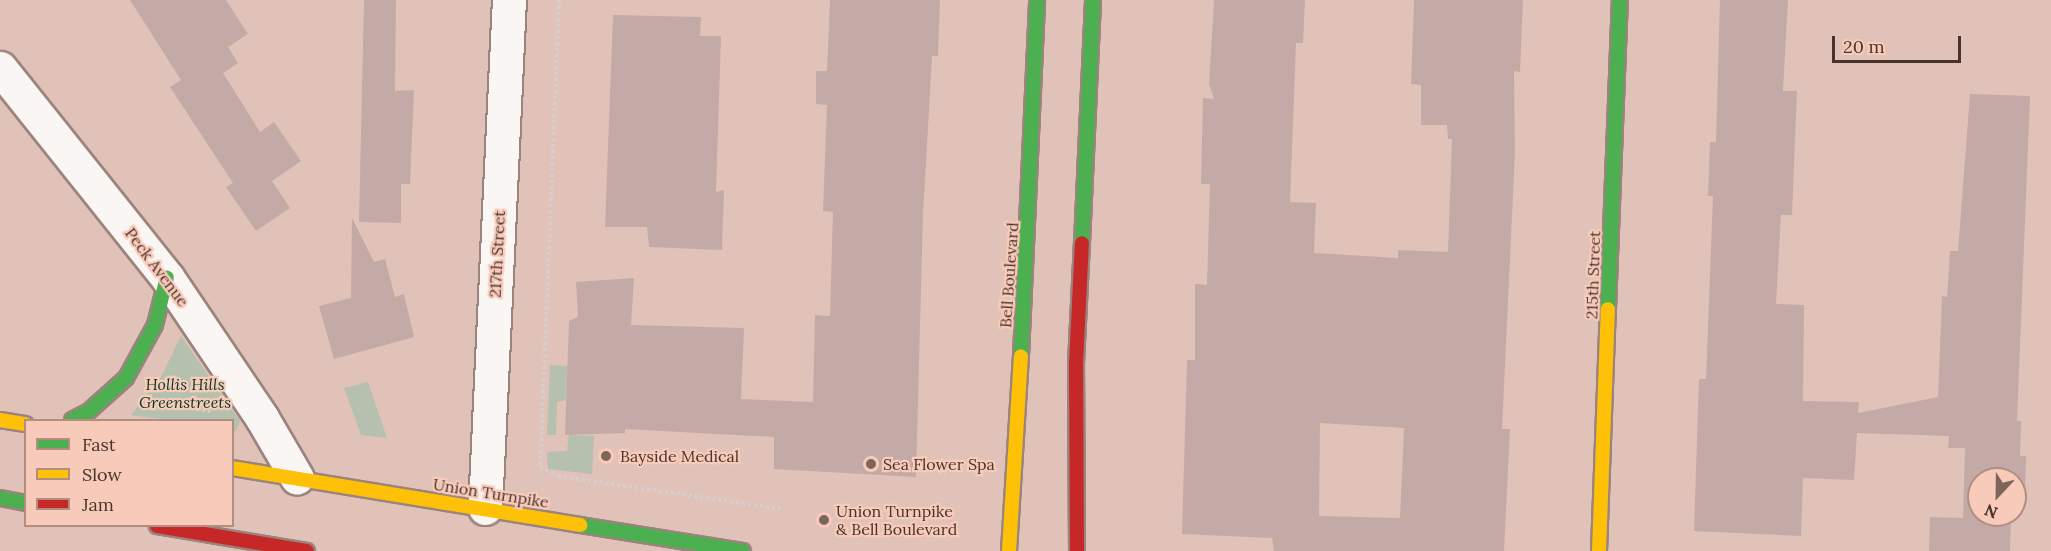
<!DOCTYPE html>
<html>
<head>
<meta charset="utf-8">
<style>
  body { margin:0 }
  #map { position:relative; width:2051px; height:551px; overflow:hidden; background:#e0c2b8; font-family:Lora,serif }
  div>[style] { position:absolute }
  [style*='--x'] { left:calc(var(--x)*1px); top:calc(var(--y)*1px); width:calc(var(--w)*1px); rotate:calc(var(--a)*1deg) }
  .green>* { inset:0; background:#b6c0ae }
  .building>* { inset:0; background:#c3aaa6 }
  .path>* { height:4px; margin-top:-2px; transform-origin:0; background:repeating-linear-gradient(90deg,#d7cdca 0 3px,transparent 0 6px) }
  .roads { filter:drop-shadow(2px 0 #9b847d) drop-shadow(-2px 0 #9b847d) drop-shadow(0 2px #9b847d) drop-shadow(0 -2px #9b847d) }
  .street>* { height:33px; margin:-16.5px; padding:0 16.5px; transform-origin:16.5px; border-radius:16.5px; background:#faf6f4 }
  .fast>* { height:14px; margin:-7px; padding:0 7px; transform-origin:7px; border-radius:7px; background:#4caf50 }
  .slow>* { height:14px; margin:-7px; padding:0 7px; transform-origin:7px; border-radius:7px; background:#ffc107 }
  .jam>* { height:14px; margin:-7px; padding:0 7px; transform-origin:7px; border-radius:7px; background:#c62828 }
  .dots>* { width:16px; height:16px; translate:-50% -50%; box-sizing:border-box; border:3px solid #f8caba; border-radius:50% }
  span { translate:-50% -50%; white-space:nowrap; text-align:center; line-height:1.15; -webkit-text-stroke:4.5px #f8caba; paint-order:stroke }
  .street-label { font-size:16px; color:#49332b }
  .park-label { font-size:16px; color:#003822; font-style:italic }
  .poi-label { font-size:16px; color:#49332b }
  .left { translate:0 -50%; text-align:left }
  .legend { position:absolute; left:24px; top:419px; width:210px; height:108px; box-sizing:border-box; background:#f8caba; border:2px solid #b28e81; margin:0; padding:8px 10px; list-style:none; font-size:18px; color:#49332b }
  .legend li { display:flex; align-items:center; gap:12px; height:30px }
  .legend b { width:30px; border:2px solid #b28e81 }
  .north { position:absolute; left:1967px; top:467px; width:60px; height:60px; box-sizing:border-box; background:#f8caba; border:2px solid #b28e81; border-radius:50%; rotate:202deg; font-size:16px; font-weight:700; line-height:24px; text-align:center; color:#49332b }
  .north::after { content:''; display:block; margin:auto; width:21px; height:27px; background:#7e655c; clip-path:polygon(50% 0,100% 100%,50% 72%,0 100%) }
  .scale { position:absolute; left:1832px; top:36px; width:129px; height:27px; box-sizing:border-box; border:3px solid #49332b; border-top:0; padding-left:8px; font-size:18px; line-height:21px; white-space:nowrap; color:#49332b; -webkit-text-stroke:4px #f8caba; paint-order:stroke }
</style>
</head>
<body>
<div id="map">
  <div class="green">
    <i style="clip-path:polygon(181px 336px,240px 421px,236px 431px,233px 431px,232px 420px,169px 420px,131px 415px,161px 377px)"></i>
    <i style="clip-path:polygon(550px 365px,568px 366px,566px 400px,557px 402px,556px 435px,547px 435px)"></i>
    <i style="clip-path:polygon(368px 382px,387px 438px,361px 435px,344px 388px)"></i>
    <i style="clip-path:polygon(569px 435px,594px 436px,592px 474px,548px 469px,547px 452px,567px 451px)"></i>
  </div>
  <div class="building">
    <i style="clip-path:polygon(130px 0,226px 0,248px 34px,228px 47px,238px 63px,223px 73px,260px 132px,274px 122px,301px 161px,272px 181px,290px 208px,256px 231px,226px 187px,233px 183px,170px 87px,181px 80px)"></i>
    <i style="clip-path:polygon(364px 0,396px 0,395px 91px,414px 90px,410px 184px,401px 184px,401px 223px,359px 222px)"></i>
    <i style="clip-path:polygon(830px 0,940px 0,938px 56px,932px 56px,923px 215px,916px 477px,774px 469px,774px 437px,625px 429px,625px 433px,565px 435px,569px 321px,578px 317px,576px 282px,634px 278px,631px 325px,744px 328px,741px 399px,813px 402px,815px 315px,830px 316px,833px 212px,823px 211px,827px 105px,816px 104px,816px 71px,827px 71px)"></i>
    <i style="clip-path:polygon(evenodd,1214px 0,1305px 0,1303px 43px,1296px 43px,1290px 202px,1316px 203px,1314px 253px,1398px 258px,1398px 250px,1448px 252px,1452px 139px,1448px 139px,1447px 125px,1421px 125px,1421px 85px,1411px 84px,1414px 0,1523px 0,1520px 72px,1514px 71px,1515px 152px,1502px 429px,1510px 429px,1504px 551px,1274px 551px,1272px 538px,1182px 534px,1187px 360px,1195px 360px,1195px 284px,1207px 285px,1210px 184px,1201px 184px,1203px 98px,1214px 99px,1209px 84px,1214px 0,1320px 423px,1404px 428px,1400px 518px,1319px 516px,1320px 423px)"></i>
    <i style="clip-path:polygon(1720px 0,1788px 0,1783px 91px,1797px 91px,1792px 215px,1781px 215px,1776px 304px,1804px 305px,1803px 401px,1859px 402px,1858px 413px,1938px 397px,1942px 296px,1947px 297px,1950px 251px,1958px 251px,1970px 94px,2030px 96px,2017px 421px,2021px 421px,2020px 456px,2026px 456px,2025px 496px,2015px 496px,2015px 479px,1979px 479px,1979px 515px,2011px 515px,2010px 551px,1929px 551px,1930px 517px,1963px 518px,1965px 448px,1948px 448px,1949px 436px,1857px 433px,1854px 480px,1803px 478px,1801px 536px,1694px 531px,1699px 379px,1706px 379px,1713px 196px,1708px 196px,1710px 142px,1716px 142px)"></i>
    <i style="clip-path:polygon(613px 15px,701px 17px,700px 36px,721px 36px,716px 192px,724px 190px,722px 250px,649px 247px,647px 227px,605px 227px)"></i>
    <i style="clip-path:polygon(352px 218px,374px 262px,385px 259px,395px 297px,404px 294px,414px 337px,334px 359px,319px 306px,351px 298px)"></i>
  </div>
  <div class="path">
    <i style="--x:559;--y:0;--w:467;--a:92.3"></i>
    <i style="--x:540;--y:467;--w:20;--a:27"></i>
    <i style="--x:558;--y:476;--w:225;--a:8.4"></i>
    <i style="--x:155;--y:403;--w:56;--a:8.3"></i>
  </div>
  <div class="roads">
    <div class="street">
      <i style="--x:0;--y:68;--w:268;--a:51.4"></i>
      <i style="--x:167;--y:277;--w:170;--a:56"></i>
      <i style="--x:262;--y:418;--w:69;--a:59.7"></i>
      <i style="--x:485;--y:508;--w:509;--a:-87.3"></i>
    </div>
    <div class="fast">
      <i style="--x:1082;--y:243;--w:243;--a:-87.4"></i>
      <i style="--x:1608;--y:309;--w:309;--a:-87.8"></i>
      <i style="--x:1021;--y:356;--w:356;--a:-87.4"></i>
      <i style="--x:72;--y:420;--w:18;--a:-27"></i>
      <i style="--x:88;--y:412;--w:51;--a:-41.8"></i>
      <i style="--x:126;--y:378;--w:60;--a:-61.3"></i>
      <i style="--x:155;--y:325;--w:49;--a:-76"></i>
      <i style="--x:0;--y:498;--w:26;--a:11"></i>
      <i style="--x:580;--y:525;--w:165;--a:9.1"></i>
    </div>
    <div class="slow">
      <i style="--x:0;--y:420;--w:26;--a:9"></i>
      <i style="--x:232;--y:468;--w:353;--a:9.3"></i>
      <i style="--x:1009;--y:551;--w:195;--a:-86.5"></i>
      <i style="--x:1599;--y:551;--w:242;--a:-87.9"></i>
    </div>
    <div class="jam">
      <i style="--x:157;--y:526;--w:152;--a:9.5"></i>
      <i style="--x:1077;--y:551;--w:187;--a:-90.3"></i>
      <i style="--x:1076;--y:364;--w:121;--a:-87.2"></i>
    </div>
  </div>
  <div class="dots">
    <i style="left:606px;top:456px;background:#7e655c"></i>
    <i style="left:871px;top:464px;background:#7e655c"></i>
    <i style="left:824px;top:520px;background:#7e655c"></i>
  </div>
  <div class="street-label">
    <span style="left:497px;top:254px;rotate:-87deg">217th Street</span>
    <span style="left:157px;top:267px;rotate:53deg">Peck Avenue</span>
    <span style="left:1009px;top:275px;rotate:-86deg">Bell Boulevard</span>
    <span style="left:1593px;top:275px;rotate:-88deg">215th Street</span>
    <span style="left:491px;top:493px;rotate:9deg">Union Turnpike</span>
  </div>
  <div class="park-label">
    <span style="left:185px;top:393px">Hollis Hills<br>Greenstreets</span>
  </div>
  <div class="poi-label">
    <span class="left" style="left:620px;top:456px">Bayside Medical</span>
    <span class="left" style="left:883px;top:464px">Sea Flower Spa</span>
    <span class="left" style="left:836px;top:520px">Union Turnpike<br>&amp; Bell Boulevard</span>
  </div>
  <ul class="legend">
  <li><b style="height:8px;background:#4caf50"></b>Fast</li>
  <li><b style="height:8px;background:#ffc107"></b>Slow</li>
  <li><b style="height:8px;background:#c62828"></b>Jam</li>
  </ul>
  <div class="north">N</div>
  <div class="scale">20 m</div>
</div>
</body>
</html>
